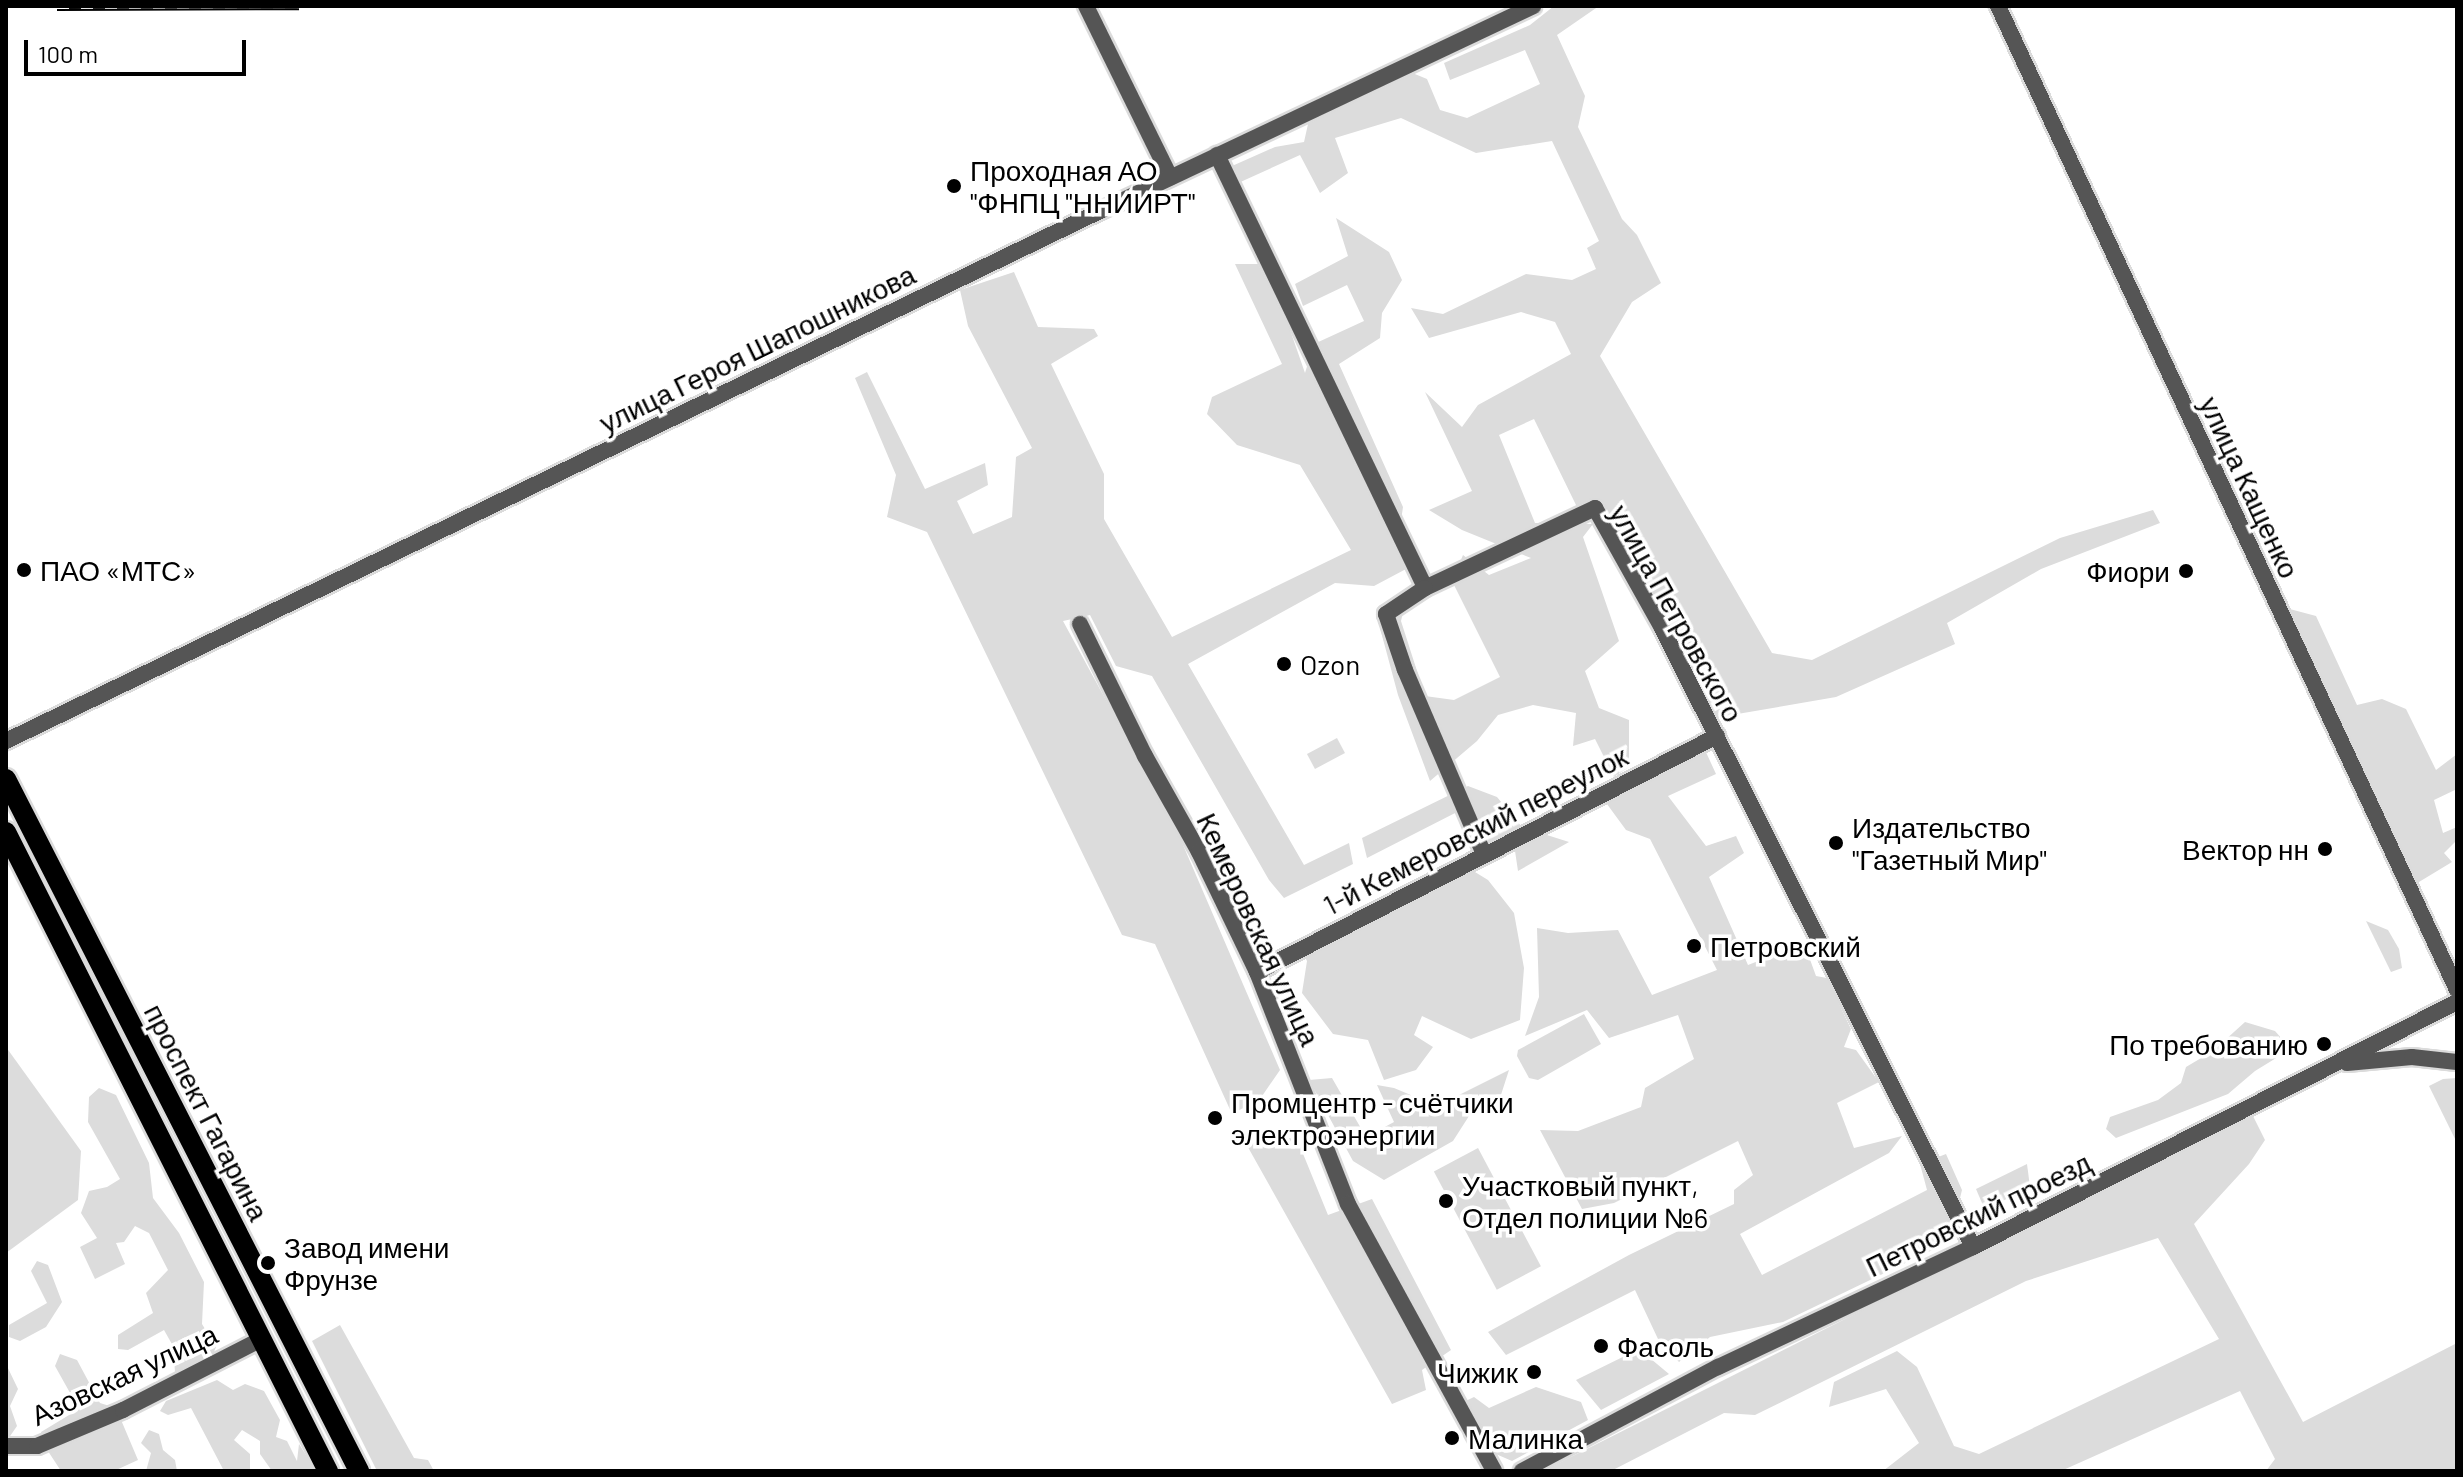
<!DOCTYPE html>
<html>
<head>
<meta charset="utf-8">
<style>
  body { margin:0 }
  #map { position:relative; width:2463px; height:1477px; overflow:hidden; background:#fff; font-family:Barlow,sans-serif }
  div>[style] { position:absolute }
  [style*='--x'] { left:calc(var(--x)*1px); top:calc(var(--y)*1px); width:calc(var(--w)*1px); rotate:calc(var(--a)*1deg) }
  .green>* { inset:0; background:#dcdcdc; transform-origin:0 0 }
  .roads { filter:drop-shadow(2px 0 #dbdbdb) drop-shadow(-2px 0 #dbdbdb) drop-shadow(0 2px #dbdbdb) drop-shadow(0 -2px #dbdbdb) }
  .minor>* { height:16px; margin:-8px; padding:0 8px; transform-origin:8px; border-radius:8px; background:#555 }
  .primary>* { height:20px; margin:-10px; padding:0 10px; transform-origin:10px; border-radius:10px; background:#000 }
  .rail>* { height:7px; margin-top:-3.5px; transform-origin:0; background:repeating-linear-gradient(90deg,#fff 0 12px,#000 0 24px); box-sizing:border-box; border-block:2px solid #000 }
  .dots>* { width:22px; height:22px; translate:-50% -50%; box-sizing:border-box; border:4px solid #fff; border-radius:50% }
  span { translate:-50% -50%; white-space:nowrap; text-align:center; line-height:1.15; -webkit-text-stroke:7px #fff; paint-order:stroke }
  .poi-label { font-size:28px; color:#000 }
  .left { translate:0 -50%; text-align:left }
  .right { translate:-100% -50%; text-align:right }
  .street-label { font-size:28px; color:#000 }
  .frame { position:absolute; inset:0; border:8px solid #000; pointer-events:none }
  .scale { position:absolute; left:24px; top:40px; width:222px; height:36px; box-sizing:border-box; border:4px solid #000; border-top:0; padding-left:10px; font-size:24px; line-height:28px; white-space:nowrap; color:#000; -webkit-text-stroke:6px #fff; paint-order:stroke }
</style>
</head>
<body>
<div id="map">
  <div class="green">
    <i style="clip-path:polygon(1554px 6px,1599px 6px,1557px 35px,1585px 96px,1578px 127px,1622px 219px,1637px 235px,1661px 283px,1632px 302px,1600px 356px,1772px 653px,1812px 660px,2060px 538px,2153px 510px,2160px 523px,2041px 569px,1947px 623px,1955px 644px,1836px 697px,1714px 718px,1601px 507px,1576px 505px,1534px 419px,1499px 435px,1535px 523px,1593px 524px,1583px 537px,1619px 641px,1585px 671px,1599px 708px,1629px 720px,1629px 767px,1614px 777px,1595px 739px,1573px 746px,1576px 713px,1533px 705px,1498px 715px,1477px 741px,1430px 781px,1398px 695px,1380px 628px,1390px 604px,1404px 608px,1401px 621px,1425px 696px,1454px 700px,1500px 677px,1452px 581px,1463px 555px,1489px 575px,1531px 558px,1462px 530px,1429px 510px,1472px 491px,1425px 392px,1462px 427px,1478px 405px,1571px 354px,1555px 322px,1521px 312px,1429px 338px,1411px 308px,1443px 314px,1526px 274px,1572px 280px,1596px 269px,1587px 248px,1599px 241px,1552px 141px,1476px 153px,1401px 118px,1335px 138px,1348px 173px,1320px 193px,1300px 155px,1236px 184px,1232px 166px,1275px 147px,1304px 142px,1308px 124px,1410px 72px,1427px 79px,1440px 110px,1467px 118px,1540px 84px,1525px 50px,1450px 80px,1444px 63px,1530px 25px)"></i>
    <i style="clip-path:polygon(1336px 218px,1389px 252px,1402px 280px,1382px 313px,1380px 338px,1339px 364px,1403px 507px,1397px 548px,1406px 569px,1374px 586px,1335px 583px,1188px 664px,1304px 865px,1349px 843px,1353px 864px,1284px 898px,1269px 880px,1152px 676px,1116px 666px,1090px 615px,1063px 621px,1177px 831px,1280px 1070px,1260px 1099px,1232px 1114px,1155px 944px,1122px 935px,927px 532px,887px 517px,896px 475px,855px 378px,867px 372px,925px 489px,985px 463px,988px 485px,957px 501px,973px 534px,1012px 517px,1016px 457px,1032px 448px,968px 326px,960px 290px,1014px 272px,1038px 327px,1094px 329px,1098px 336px,1051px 364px,1104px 474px,1104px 519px,1172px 637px,1351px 550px,1300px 465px,1237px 445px,1207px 414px,1212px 397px,1282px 364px,1235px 264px,1258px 264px,1288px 324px,1305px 373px,1314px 344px,1364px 321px,1347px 285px,1303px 306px,1295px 284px,1348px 256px)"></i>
    <i style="clip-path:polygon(2286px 608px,2316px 616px,2357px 705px,2382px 699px,2406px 709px,2436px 770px,2457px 754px,2457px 789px,2434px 800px,2443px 833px,2457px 827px,2457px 840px,2444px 853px,2452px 862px,2414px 885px)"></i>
    <i style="left:1337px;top:738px;width:17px;height:34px;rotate:62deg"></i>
    <i style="clip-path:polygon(1705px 750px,1716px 774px,1668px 796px,1706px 846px,1736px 836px,1744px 853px,1709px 877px,1748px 965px,1804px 943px,1816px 976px,1827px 978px,1851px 1029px,1844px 1047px,1856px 1050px,1879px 1082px,1837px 1103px,1854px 1148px,1902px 1136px,1889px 1153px,1740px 1234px,1762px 1275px,1927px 1190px,1920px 1164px,1946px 1154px,1962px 1190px,1949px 1242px,1783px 1322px,1710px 1337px,1679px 1362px,1658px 1339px,1635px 1290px,1506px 1355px,1488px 1332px,1629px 1255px,1734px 1204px,1734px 1190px,1753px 1175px,1738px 1141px,1614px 1203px,1582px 1209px,1540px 1130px,1578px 1131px,1641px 1107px,1645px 1088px,1694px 1059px,1678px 1015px,1609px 1038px,1587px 1010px,1525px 1036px,1539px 997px,1537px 928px,1568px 933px,1618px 930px,1652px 995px,1717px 970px,1650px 839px,1626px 830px,1604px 800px)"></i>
    <i style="clip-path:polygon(1468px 786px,1497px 797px,1522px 827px,1569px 842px,1518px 871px,1515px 851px,1475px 841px,1459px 811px,1367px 858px,1362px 838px)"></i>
    <i style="clip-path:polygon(1457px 861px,1488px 880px,1514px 913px,1524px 968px,1520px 1020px,1471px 1039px,1422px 1016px,1414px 1035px,1433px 1047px,1416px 1070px,1384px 1080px,1368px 1040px,1333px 1034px,1302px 993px,1307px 961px,1297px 943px)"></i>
    <i style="clip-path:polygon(2366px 921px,2388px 930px,2399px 949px,2402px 968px,2391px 972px)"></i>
    <i style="clip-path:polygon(1584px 1014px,1601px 1044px,1538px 1080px,1529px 1078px,1517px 1056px,1518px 1050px)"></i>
    <i style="clip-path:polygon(2245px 1022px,2275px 1031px,2291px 1049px,2255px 1071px,2228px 1094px,2116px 1138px,2106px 1129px,2110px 1117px,2158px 1100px,2181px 1083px,2186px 1067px,2213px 1051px)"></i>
    <i style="clip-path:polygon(6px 1047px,81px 1151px,78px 1200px,6px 1253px)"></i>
    <i style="clip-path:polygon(1509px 1070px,1499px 1101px,1469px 1116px,1453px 1141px,1384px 1180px,1353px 1161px,1309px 1080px,1332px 1078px,1366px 1137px,1394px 1122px,1377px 1085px,1394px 1088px,1437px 1106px)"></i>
    <i style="clip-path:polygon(2457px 1078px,2457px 1143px,2429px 1086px,2443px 1079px)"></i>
    <i style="clip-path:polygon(99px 1088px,116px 1095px,149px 1163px,153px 1198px,179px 1233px,204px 1282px,202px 1324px,216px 1347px,205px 1374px,187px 1383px,175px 1372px,173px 1346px,164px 1330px,128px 1350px,118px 1349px,118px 1335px,153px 1313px,146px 1293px,168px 1270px,149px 1233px,135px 1226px,124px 1242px,116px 1243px,125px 1264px,95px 1279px,80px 1247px,97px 1238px,81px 1213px,89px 1191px,107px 1187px,120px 1179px,88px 1122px,89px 1097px)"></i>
    <i style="clip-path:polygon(2252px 1114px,2265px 1140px,2249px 1164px,2194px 1224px,2303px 1422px,2457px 1343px,2457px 1471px,2266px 1471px,2275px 1459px,2240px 1391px,2061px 1471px,1883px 1471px,1919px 1443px,1886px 1389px,1829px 1407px,1834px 1382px,1897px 1351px,1917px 1367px,1954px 1446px,1979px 1454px,2219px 1339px,2158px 1238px,2026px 1281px,1755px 1415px,1724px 1413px,1611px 1471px,1543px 1471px)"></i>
    <i style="clip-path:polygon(1240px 1133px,1297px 1139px,1328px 1215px,1372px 1199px,1451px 1350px,1422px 1370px,1426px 1390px,1392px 1404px)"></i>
    <i style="left:1478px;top:1148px;width:134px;height:50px;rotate:62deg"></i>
    <i style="clip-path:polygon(2027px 1164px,2030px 1187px,1985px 1210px,1976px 1189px)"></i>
    <i style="clip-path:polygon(37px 1261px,48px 1265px,62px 1302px,46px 1327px,20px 1341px,9px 1337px,9px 1325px,47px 1303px,31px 1271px)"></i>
    <i style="clip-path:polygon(340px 1325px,414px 1458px,428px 1460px,434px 1471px,377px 1471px,312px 1341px)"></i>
    <i style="clip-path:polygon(1639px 1349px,1669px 1374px,1601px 1410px,1576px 1380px)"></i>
    <i style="clip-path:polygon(60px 1354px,77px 1360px,100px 1403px,116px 1408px,138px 1460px,114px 1471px,61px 1471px,44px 1445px,41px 1432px,79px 1409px,55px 1366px)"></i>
    <i style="clip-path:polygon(6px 1364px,18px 1389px,10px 1406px,17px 1426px,6px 1442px)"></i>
    <i style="clip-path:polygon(217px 1380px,233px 1390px,245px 1384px,264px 1391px,280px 1420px,276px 1437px,287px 1441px,297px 1461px,299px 1444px,316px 1471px,272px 1471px,260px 1454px,260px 1441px,242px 1430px,234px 1440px,250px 1454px,250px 1471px,224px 1471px,191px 1408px,168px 1415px,160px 1411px,166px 1401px)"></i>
    <i style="clip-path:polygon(1536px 1387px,1581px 1402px,1588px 1420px,1512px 1461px,1468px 1442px,1451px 1408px,1474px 1397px,1489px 1408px)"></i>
    <i style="clip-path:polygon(149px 1430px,159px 1434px,163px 1450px,175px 1460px,177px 1471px,146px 1471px,151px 1453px,141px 1443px)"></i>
  </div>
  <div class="roads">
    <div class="minor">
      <i style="--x:1086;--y:6;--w:191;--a:63.8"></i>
      <i style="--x:1998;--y:6;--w:1086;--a:64.99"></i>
      <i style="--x:1217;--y:155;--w:480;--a:64.3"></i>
      <i style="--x:1425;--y:588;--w:188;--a:-25.2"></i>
      <i style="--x:1595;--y:508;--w:137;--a:60.8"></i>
      <i style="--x:1662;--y:628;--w:693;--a:63.32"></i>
      <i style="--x:1425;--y:588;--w:47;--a:146.3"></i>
      <i style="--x:1386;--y:614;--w:59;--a:71.3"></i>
      <i style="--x:1405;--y:670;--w:200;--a:66.8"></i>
      <i style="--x:1080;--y:624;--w:147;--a:63.8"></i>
      <i style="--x:1145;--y:756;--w:110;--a:60.6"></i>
      <i style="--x:1199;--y:852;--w:133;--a:64.2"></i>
      <i style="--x:1257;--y:972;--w:249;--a:68.6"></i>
      <i style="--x:1348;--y:1204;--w:304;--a:61.3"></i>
      <i style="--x:6;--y:741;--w:1218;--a:-25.85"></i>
      <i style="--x:1102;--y:210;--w:477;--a:-25.3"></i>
      <i style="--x:1257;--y:972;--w:517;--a:-27.16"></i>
      <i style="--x:2347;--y:1063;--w:65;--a:-5.3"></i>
      <i style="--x:2412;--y:1057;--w:45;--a:6.3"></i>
      <i style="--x:6;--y:1446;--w:31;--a:0"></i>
      <i style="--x:37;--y:1446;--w:93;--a:-22.7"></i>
      <i style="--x:123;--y:1410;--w:156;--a:-27.1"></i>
      <i style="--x:1522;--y:1471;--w:222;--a:-28"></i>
      <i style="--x:1718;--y:1367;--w:282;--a:-25.2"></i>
      <i style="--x:1973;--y:1247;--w:542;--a:-26.85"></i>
    </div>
    <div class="primary">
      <i style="--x:6;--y:779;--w:777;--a:62.97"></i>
      <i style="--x:6;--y:832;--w:716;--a:63.26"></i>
    </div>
  </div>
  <div class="rail">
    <i style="--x:57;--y:7;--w:242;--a:-0.2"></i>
  </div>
  <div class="dots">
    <i style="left:954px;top:186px;background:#000"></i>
    <i style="left:24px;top:570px;background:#000"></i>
    <i style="left:2186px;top:571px;background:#000"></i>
    <i style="left:1284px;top:664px;background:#000"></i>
    <i style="left:1836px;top:843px;background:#000"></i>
    <i style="left:2325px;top:849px;background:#000"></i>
    <i style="left:1694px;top:946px;background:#000"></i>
    <i style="left:2324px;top:1044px;background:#000"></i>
    <i style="left:1215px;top:1118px;background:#000"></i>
    <i style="left:1446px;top:1201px;background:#000"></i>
    <i style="left:268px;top:1263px;background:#000"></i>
    <i style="left:1601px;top:1346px;background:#000"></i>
    <i style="left:1534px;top:1372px;background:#000"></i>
    <i style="left:1452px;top:1438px;background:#000"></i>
  </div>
  <div class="poi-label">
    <span class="left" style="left:970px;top:186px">Проходная АО<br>"ФНПЦ "ННИИРТ"</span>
    <span class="left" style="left:40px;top:570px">ПАО «МТС»</span>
    <span class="right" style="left:2170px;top:571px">Фиори</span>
    <span class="left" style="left:1300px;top:664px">Ozon</span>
    <span class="left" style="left:1852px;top:843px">Издательство<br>"Газетный Мир"</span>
    <span class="right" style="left:2309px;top:849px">Вектор нн</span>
    <span class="left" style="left:1710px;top:946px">Петровский</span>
    <span class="right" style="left:2308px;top:1044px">По требованию</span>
    <span class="left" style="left:1231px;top:1118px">Промцентр - счётчики<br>электроэнергии</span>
    <span class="left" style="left:1462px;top:1201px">Участковый пункт,<br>Отдел полиции №6</span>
    <span class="left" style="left:284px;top:1263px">Завод имени<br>Фрунзе</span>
    <span class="left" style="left:1617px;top:1346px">Фасоль</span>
    <span class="right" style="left:1518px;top:1372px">Чижик</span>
    <span class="left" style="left:1468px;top:1438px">Малинка</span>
  </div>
  <div class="street-label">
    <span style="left:757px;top:348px;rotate:-26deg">улица Героя Шапошникова</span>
    <span style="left:2250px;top:487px;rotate:65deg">улица Кащенко</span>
    <span style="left:1677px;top:613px;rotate:61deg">улица Петровского</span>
    <span style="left:1475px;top:830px;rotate:-27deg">1-й Кемеровский переулок</span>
    <span style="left:1259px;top:929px;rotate:65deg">Кемеровская улица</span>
    <span style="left:207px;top:1112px;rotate:63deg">проспект Гагарина</span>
    <span style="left:1978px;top:1214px;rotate:-26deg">Петровский проезд</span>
    <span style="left:124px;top:1374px;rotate:-25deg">Азовская улица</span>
  </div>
  <div class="frame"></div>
  <div class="scale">100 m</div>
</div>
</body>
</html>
